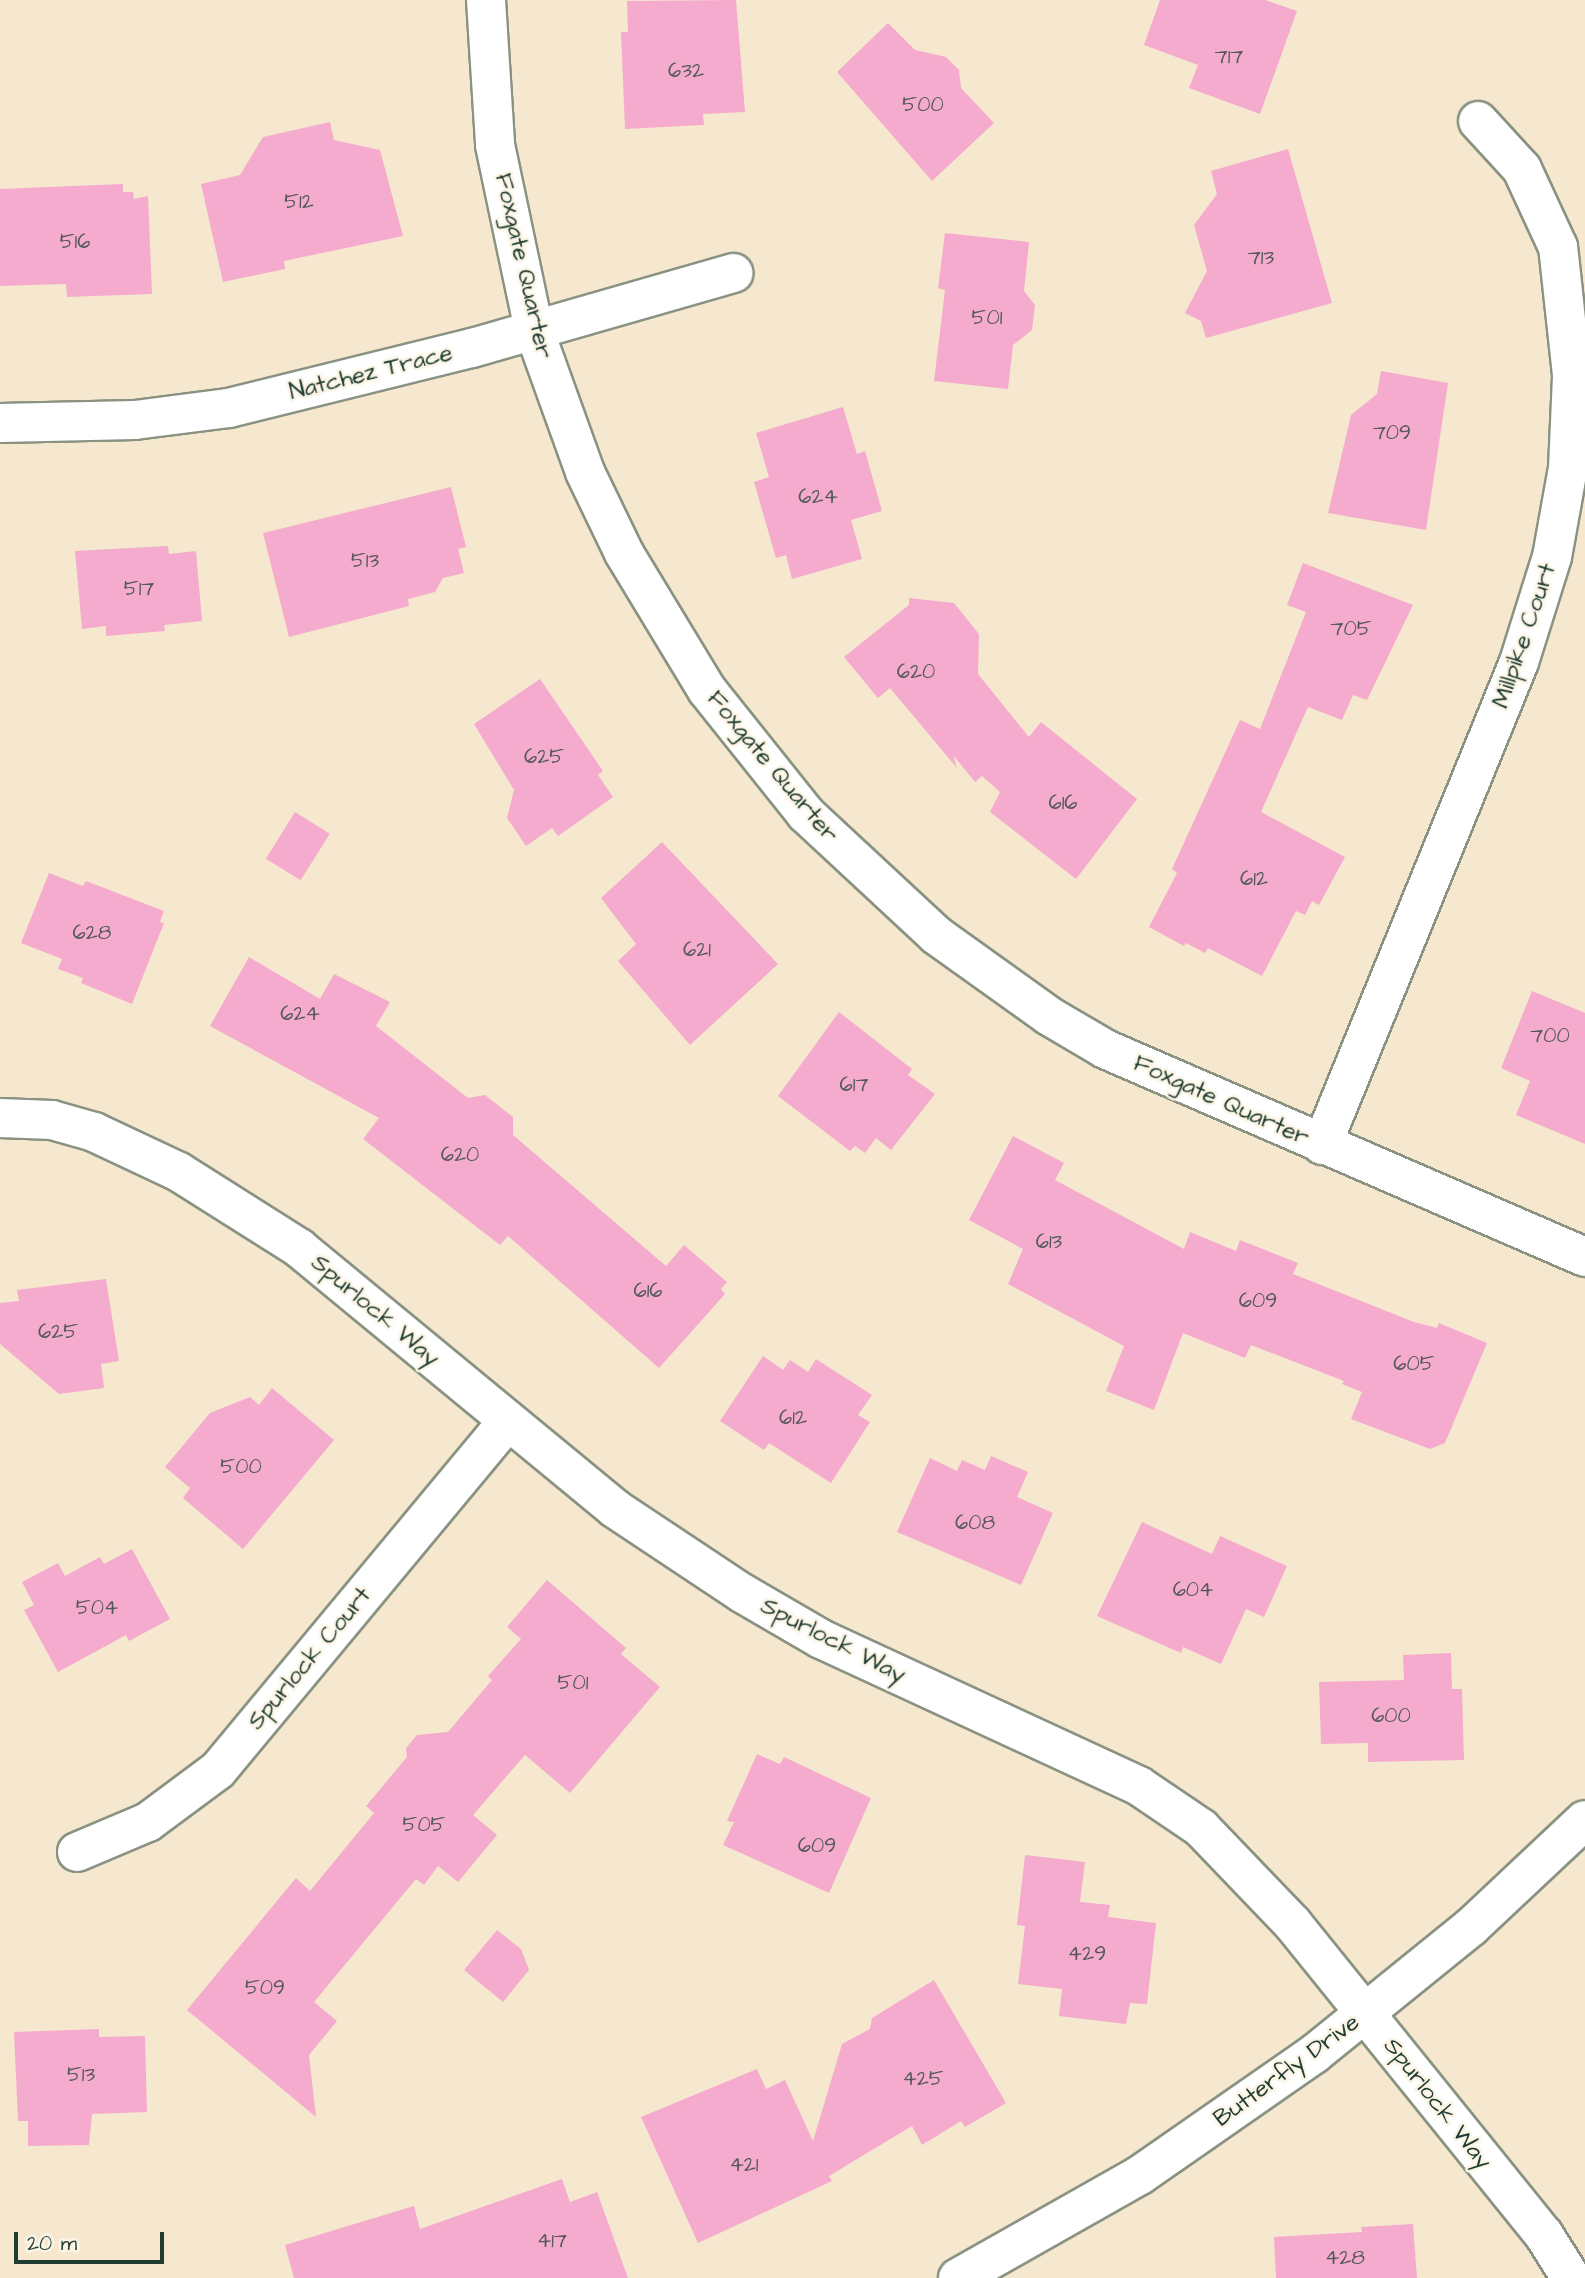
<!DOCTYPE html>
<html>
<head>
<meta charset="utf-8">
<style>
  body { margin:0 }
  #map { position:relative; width:1585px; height:2278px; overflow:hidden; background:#f6e8cf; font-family:"Architects Daughter",sans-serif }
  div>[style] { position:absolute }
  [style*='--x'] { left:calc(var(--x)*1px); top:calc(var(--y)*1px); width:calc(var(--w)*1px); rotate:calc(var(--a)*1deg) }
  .building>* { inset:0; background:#f4abcd; transform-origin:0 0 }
  .roads { filter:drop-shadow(2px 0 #8a9282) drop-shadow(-2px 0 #8a9282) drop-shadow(0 2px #8a9282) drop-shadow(0 -2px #8a9282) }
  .minor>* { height:38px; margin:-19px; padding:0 19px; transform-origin:19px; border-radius:19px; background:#fff }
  span { translate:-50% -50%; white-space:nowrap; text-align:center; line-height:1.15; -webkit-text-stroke:5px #fcf5e5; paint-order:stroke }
  .number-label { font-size:21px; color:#54585a }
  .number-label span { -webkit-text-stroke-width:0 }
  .street-label { font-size:24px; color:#1f3d34 }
  .scale { position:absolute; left:14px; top:2232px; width:150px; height:32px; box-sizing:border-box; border:4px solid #1f3d34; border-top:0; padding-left:9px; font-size:21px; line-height:24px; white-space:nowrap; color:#1f3d34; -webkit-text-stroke:5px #fcf5e5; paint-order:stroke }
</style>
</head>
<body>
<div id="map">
  <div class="building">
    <i style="clip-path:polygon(736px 0,745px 112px,703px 114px,704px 125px,625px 129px,621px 32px,628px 32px,627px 1px)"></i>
    <i style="clip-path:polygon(1160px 0,1265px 0,1297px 11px,1260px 114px,1189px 88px,1198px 65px,1144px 45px)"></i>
    <i style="clip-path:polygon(888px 23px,915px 50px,946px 57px,959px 70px,961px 88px,994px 123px,932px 181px,837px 72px)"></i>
    <i style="clip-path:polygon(330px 122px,334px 140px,380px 150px,403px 236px,284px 261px,285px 269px,223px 282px,201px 184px,240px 175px,263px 137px)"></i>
    <i style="clip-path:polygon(1288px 149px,1332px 303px,1206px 338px,1201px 321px,1185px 313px,1207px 271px,1194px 225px,1217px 194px,1211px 171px)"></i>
    <i style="clip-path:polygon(123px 184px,123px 192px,133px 192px,134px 199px,148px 196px,152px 294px,67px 297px,66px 284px,0 286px,0 189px)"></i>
    <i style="clip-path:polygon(945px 233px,1029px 242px,1024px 291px,1035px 305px,1032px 330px,1013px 345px,1008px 389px,934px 381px,945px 290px,938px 288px)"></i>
    <i style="clip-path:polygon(1381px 371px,1448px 383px,1426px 530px,1328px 513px,1351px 415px,1377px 394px)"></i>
    <i style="clip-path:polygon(843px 407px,857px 454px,865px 451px,882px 511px,851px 520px,862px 559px,792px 579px,786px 555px,776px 558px,754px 482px,769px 477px,756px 433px)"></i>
    <i style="clip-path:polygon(451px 487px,466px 547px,458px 549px,464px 573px,443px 578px,435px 592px,408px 599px,409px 606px,289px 637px,263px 533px)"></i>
    <i style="clip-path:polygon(168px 546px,169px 554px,196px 551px,202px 621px,164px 625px,165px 631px,106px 636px,106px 626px,82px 629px,75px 551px)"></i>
    <i style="clip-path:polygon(1303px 563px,1413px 605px,1367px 700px,1353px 695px,1342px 720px,1308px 707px,1261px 812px,1345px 857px,1319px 905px,1312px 901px,1305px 915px,1296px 911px,1262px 976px,1208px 948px,1205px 953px,1186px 943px,1184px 946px,1149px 927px,1177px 873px,1172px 869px,1240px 720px,1260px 729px,1306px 612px,1287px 605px)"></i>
    <i style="clip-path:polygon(909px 598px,954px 603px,979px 634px,978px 674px,1029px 737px,1041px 722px,1137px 799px,1076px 879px,990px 812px,1000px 792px,982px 776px,975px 782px,953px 755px,957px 768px,890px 688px,878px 698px,844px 657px,909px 605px)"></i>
    <i style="clip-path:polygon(540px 679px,603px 771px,598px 775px,613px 797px,558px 836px,552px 828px,526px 846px,507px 818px,514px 790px,474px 724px)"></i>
    <i style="left:295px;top:812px;width:41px;height:55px;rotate:32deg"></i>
    <i style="clip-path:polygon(662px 842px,778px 964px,690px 1045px,618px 961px,636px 944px,601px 898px)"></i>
    <i style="clip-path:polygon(49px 873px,83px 886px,86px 881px,164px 911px,160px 922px,164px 923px,132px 1004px,81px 983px,83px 978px,58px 969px,62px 959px,21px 943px)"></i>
    <i style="clip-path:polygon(249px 957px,320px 999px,334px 974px,390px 1002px,376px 1026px,468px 1098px,485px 1095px,513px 1117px,513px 1135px,666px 1266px,684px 1245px,727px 1282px,721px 1289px,725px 1294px,659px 1368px,508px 1236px,500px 1245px,363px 1139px,379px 1118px,210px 1026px)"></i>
    <i style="clip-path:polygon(1532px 991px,1585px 1013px,1585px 1144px,1516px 1115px,1530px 1081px,1501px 1068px)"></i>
    <i style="clip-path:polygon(839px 1012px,912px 1069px,908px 1075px,935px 1094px,891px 1150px,876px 1138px,865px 1153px,855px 1146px,850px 1151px,778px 1096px)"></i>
    <i style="clip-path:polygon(1013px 1136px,1064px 1163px,1055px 1180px,1184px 1249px,1190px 1232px,1236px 1251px,1240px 1240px,1298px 1263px,1293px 1274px,1414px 1322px,1437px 1328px,1439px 1323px,1487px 1343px,1445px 1443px,1430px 1449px,1351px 1419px,1362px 1392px,1342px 1384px,1344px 1381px,1251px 1345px,1245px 1358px,1183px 1333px,1154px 1410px,1106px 1391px,1124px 1346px,1008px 1284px,1023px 1249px,969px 1220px)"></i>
    <i style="clip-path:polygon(106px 1279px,119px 1361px,101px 1364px,104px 1388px,59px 1394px,0 1344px,0 1303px,19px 1301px,17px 1290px)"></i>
    <i style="clip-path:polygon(763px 1356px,783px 1370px,790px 1360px,808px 1372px,816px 1359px,872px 1395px,858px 1415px,870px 1422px,831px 1483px,769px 1443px,764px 1450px,720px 1421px)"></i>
    <i style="clip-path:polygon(272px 1388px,334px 1440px,243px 1549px,183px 1498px,190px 1488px,165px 1467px,210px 1413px,250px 1397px,259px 1405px)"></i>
    <i style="clip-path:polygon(991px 1456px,1028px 1472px,1017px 1497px,1053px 1513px,1021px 1585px,897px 1532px,930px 1458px,957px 1471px,962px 1460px,985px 1470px)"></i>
    <i style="clip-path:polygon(1142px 1522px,1212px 1554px,1220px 1536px,1287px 1566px,1264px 1617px,1246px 1609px,1221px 1664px,1183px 1647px,1181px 1653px,1097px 1616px)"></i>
    <i style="clip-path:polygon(132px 1549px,170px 1619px,129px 1641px,126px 1635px,58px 1672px,24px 1610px,34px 1605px,22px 1582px,58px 1563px,65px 1576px,100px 1557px,104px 1564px)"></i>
    <i style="clip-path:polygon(547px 1580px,626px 1648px,621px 1654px,660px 1687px,570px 1793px,525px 1755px,473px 1815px,497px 1835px,458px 1882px,438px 1866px,424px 1885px,416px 1879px,314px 2002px,337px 2021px,309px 2055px,316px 2117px,187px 2010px,296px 1878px,310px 1891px,374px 1813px,366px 1806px,407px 1757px,406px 1748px,417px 1735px,448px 1732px,492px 1680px,488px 1676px,521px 1639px,507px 1627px)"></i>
    <i style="clip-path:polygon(1451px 1653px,1452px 1689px,1462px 1689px,1464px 1760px,1368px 1762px,1368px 1743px,1321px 1744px,1319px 1682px,1404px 1680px,1403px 1655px)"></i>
    <i style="clip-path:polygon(757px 1754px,780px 1764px,784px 1757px,871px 1798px,829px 1893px,723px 1845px,734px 1822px,727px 1821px)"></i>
    <i style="clip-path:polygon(1025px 1855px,1085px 1862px,1080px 1902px,1110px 1905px,1108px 1917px,1156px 1923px,1147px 2004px,1130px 2003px,1126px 2024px,1059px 2016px,1062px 1989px,1018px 1984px,1025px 1926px,1017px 1925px)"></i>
    <i style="clip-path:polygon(497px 1930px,521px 1949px,529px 1970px,503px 2002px,464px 1970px)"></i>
    <i style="clip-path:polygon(934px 1980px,1006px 2103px,965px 2127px,961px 2121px,922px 2145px,912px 2126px,829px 2176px,832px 2181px,698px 2243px,641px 2117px,757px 2069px,766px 2089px,785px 2080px,813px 2141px,842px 2044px,870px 2029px,872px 2018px)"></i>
    <i style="clip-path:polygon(99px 2029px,99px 2037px,145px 2036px,147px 2112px,92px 2114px,89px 2145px,28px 2146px,28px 2121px,18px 2121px,14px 2032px)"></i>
    <i style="clip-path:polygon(562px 2179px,570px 2202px,597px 2192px,628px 2278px,294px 2278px,285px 2245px,414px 2206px,420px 2229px)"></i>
    <i style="clip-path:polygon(1413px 2224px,1417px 2278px,1276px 2278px,1274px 2237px,1362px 2232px,1361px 2227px)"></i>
  </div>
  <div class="roads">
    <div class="minor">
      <i style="--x:486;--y:0;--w:145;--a:86.4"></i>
      <i style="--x:495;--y:145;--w:189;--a:78.1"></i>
      <i style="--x:534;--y:330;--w:151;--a:70.2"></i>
      <i style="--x:585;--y:472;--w:90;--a:64.3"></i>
      <i style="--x:624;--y:553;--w:160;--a:58.8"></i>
      <i style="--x:707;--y:690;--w:159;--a:51.4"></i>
      <i style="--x:806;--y:814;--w:178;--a:42.9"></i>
      <i style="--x:936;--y:935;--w:139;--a:35.6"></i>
      <i style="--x:1049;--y:1016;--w:65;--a:30.5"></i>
      <i style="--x:1105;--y:1049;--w:523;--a:23.43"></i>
      <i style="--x:0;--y:423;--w:135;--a:-1.3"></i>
      <i style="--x:135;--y:420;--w:95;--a:-7.3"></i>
      <i style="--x:229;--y:408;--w:250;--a:-13.9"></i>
      <i style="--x:472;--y:348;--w:272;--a:-16"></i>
      <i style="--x:0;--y:1118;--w:52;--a:2.2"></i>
      <i style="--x:52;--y:1120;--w:44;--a:15.9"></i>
      <i style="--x:94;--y:1132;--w:94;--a:25.2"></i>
      <i style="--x:179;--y:1172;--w:142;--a:32.3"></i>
      <i style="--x:299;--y:1248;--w:408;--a:39.5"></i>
      <i style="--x:614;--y:1508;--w:154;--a:33.6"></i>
      <i style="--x:742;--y:1593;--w:91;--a:30.2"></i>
      <i style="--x:821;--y:1639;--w:350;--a:24.8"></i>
      <i style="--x:1139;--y:1786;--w:75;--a:34.1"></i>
      <i style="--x:1201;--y:1828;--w:133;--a:46.2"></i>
      <i style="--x:1293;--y:1924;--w:400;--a:51.1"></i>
      <i style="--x:1544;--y:2235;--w:51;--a:57.9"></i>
      <i style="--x:1322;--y:1145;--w:522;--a:-67.81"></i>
      <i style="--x:1519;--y:662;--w:110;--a:-72.6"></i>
      <i style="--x:1552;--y:557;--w:90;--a:-79.8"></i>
      <i style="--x:1568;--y:468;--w:93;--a:-87.5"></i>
      <i style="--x:1572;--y:375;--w:129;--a:-96.2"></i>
      <i style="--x:1558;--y:247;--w:86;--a:-114.8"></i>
      <i style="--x:1522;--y:169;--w:65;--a:-132.5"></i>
      <i style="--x:77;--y:1852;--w:77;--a:-22.9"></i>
      <i style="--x:148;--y:1822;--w:87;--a:-36.6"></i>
      <i style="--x:218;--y:1770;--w:454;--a:-50.3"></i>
      <i style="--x:958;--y:2278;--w:209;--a:-29.5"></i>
      <i style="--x:1140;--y:2175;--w:212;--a:-34.8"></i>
      <i style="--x:1314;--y:2054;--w:202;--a:-39"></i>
      <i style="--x:1471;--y:1927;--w:156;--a:-43.2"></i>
    </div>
  </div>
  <div class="number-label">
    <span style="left:1229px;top:57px">717</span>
    <span style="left:686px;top:71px">632</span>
    <span style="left:923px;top:105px">500</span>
    <span style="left:299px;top:202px">512</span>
    <span style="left:75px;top:242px">516</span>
    <span style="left:1261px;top:258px">713</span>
    <span style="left:987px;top:318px">501</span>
    <span style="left:1392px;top:433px">709</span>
    <span style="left:818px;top:497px">624</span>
    <span style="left:365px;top:561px">513</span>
    <span style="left:139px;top:589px">517</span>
    <span style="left:1351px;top:629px">705</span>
    <span style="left:916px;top:672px">620</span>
    <span style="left:544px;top:757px">625</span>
    <span style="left:1063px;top:803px">616</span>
    <span style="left:1254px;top:879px">612</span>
    <span style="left:92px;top:933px">628</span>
    <span style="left:697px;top:950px">621</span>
    <span style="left:300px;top:1014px">624</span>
    <span style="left:1550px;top:1036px">700</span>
    <span style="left:854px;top:1085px">617</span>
    <span style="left:460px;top:1155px">620</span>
    <span style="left:1049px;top:1242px">613</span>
    <span style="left:648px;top:1291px">616</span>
    <span style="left:1258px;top:1301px">609</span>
    <span style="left:58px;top:1332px">625</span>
    <span style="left:1414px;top:1364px">605</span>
    <span style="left:793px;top:1418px">612</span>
    <span style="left:241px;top:1467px">500</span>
    <span style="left:975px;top:1523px">608</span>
    <span style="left:1193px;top:1590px">604</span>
    <span style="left:97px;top:1608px">504</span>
    <span style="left:573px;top:1683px">501</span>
    <span style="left:1391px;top:1716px">600</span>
    <span style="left:424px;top:1825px">505</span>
    <span style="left:817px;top:1846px">609</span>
    <span style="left:1087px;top:1954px">429</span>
    <span style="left:265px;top:1988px">509</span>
    <span style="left:81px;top:2075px">513</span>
    <span style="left:923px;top:2079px">425</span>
    <span style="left:744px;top:2165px">421</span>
    <span style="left:552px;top:2241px">417</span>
    <span style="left:1345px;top:2258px">428</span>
  </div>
  <div class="street-label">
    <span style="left:523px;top:266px;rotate:77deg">Foxgate Quarter</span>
    <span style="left:371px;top:373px;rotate:-14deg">Natchez Trace</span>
    <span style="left:1525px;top:636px;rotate:-71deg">Millpike Court</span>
    <span style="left:772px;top:767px;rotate:50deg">Foxgate Quarter</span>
    <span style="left:1221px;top:1101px;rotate:24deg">Foxgate Quarter</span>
    <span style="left:375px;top:1311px;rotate:40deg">Spurlock Way</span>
    <span style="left:833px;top:1641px;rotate:27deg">Spurlock Way</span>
    <span style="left:310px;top:1659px;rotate:-50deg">Spurlock Court</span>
    <span style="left:1287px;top:2071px;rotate:-36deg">Butterfly Drive</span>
    <span style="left:1437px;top:2104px;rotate:52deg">Spurlock Way</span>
  </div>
  <div class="scale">20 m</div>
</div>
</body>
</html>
